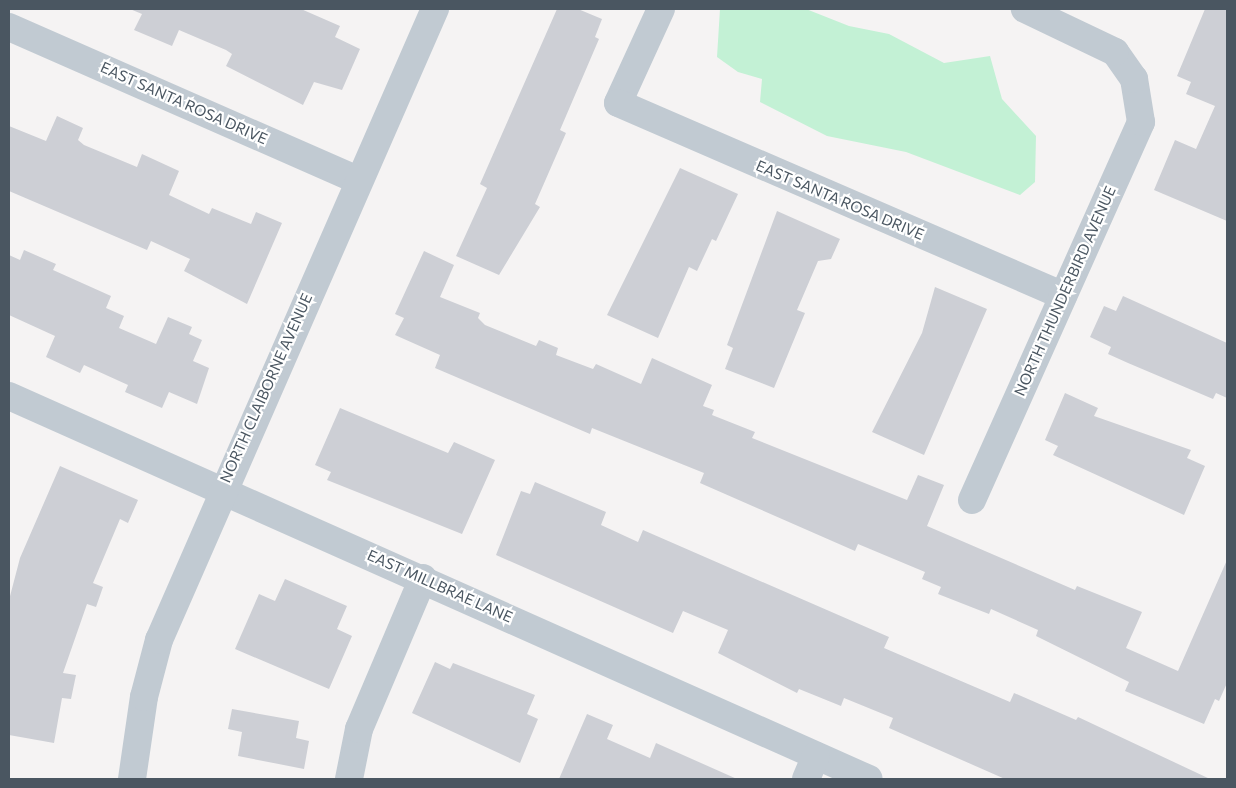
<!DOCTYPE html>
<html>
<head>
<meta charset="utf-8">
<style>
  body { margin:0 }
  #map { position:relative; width:1236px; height:788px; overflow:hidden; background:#f5f3f3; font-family:Commissioner,sans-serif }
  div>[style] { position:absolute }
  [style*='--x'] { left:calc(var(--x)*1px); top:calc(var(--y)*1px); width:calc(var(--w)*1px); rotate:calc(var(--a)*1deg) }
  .green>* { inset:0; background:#c3f1d5 }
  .building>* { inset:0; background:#cdcfd5 }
  .minor>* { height:28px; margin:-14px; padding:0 14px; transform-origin:14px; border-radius:14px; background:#c1cad2 }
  span { translate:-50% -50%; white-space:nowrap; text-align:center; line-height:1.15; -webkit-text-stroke:4.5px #fff; paint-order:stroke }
  .street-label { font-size:15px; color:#4a5661 }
  .frame { position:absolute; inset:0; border:10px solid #4a5661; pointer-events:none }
</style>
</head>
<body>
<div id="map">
  <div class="green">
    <i style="clip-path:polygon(720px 9px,806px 9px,849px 26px,889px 34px,944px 63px,990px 56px,1002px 99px,1036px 136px,1035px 182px,1020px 195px,906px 152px,827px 136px,760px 102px,762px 79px,738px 72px,717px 57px)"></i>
  </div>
  <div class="building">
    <i style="clip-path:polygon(130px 9px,301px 9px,340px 26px,335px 37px,360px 49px,342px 90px,314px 82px,303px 105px,226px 66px,232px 54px,226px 50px,179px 30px,172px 46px,134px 30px,142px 14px)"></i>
    <i style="clip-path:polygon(557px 9px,578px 9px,602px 19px,595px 37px,599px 39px,560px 130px,566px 133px,535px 204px,540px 207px,499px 275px,456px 256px,487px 188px,480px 184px)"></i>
    <i style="clip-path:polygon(1205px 9px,1227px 9px,1227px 221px,1154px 190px,1175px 140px,1196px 149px,1215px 106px,1186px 94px,1191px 82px,1177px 76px)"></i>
    <i style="clip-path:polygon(57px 116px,83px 128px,78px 140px,84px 145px,137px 167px,142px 154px,179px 171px,169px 195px,209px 214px,212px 208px,251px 224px,256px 212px,282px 223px,247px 304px,184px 271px,190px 259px,151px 241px,147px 250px,9px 191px,9px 126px,46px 141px)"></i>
    <i style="clip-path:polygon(680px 168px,738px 194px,716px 241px,712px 239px,697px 271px,689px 267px,658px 338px,607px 315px)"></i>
    <i style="clip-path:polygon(777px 211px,840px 239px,831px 259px,818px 261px,797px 310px,805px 313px,774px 388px,725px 369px,733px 348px,727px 345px)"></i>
    <i style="clip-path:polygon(24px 250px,56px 264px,53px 270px,111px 296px,106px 308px,124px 316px,119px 328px,156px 344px,168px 317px,192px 327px,189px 334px,202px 340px,193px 361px,209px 368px,197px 404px,169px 392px,162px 408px,125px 392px,128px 385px,84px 365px,80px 373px,46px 357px,55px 336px,9px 315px,9px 255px,20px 260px)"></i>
    <i style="clip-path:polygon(424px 251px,454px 265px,440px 297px,480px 313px,478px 318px,485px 325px,536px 346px,539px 340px,558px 348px,556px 355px,593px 369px,596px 364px,641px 384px,652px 358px,712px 385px,703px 406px,714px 410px,712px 415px,755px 432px,752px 438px,907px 500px,918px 475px,944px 485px,927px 526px,1075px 590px,1077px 586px,1142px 612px,1126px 648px,1178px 671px,1227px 560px,1227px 683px,1219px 701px,1215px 699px,1204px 724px,1125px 691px,1129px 682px,1036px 636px,1038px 630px,991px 609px,989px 614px,938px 594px,941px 587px,922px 579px,925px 572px,858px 544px,855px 551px,700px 483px,704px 473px,592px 428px,590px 434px,435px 368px,440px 355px,395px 335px,404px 318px,395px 314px)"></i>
    <i style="clip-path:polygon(935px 287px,987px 309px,924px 455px,872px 432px,922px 333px)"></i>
    <i style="clip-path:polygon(1123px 296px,1227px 343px,1227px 398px,1216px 393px,1213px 399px,1128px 363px,1108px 354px,1111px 347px,1090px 337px,1104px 306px,1116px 311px)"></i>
    <i style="clip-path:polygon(1065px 393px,1098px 408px,1094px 416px,1191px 450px,1187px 458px,1205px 466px,1184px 515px,1053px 455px,1058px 446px,1045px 440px)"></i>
    <i style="clip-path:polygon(340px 408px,448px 453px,454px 442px,495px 460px,462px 534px,327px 480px,331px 472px,315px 465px)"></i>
    <i style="clip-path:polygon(60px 466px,138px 500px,128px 523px,120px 519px,93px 583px,103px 587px,96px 607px,87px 604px,63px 673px,76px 675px,71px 699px,62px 698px,54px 743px,9px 735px,9px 600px,20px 558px)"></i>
    <i style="clip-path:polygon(535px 482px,606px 512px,601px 525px,638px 542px,643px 530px,889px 637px,884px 648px,1010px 702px,1014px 693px,1076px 720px,1078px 717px,1210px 779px,1005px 779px,889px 728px,893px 718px,844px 698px,841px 706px,799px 689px,797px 693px,718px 653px,728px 630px,683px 611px,673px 633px,496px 555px,521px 491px,530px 494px)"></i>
    <i style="clip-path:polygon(285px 579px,347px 606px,337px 629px,352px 636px,329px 689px,235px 649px,259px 594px,275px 601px)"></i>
    <i style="clip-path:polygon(435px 662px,450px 669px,453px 663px,535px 695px,527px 714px,538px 719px,520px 763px,412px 713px)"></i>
    <i style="clip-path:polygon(232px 709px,299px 721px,296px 738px,309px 741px,304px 769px,238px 756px,242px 732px,228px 729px)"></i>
    <i style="clip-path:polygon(587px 714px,613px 725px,607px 739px,650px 758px,656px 743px,737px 779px,559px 779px)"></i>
  </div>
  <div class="minor">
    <i style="--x:661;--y:9;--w:103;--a:114.6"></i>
    <i style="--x:618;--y:103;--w:485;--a:23.4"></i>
    <i style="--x:9;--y:27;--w:381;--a:23.7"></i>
    <i style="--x:9;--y:396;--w:941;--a:24.01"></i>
    <i style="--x:972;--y:500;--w:414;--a:-65.9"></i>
    <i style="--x:1141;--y:122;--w:44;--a:-99.2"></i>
    <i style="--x:1134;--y:79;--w:33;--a:-125"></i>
    <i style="--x:1115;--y:52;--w:100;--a:-154.5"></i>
    <i style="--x:132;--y:779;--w:83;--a:-81.7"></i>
    <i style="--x:144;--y:697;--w:59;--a:-75.3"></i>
    <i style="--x:159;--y:640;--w:689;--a:-66.38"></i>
    <i style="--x:349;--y:779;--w:51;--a:-78.7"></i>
    <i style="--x:359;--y:729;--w:164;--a:-67"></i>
    <i style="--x:806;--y:779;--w:25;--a:-67"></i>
  </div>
  <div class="street-label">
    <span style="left:184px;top:103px;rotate:24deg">EAST SANTA ROSA DRIVE</span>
    <span style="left:840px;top:200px;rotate:23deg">EAST SANTA ROSA DRIVE</span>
    <span style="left:1065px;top:291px;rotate:-66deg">NORTH THUNDERBIRD AVENUE</span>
    <span style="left:266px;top:388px;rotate:-66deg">NORTH CLAIBORNE AVENUE</span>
    <span style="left:440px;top:586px;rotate:24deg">EAST MILLBRAE LANE</span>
  </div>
  <div class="frame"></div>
</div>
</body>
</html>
